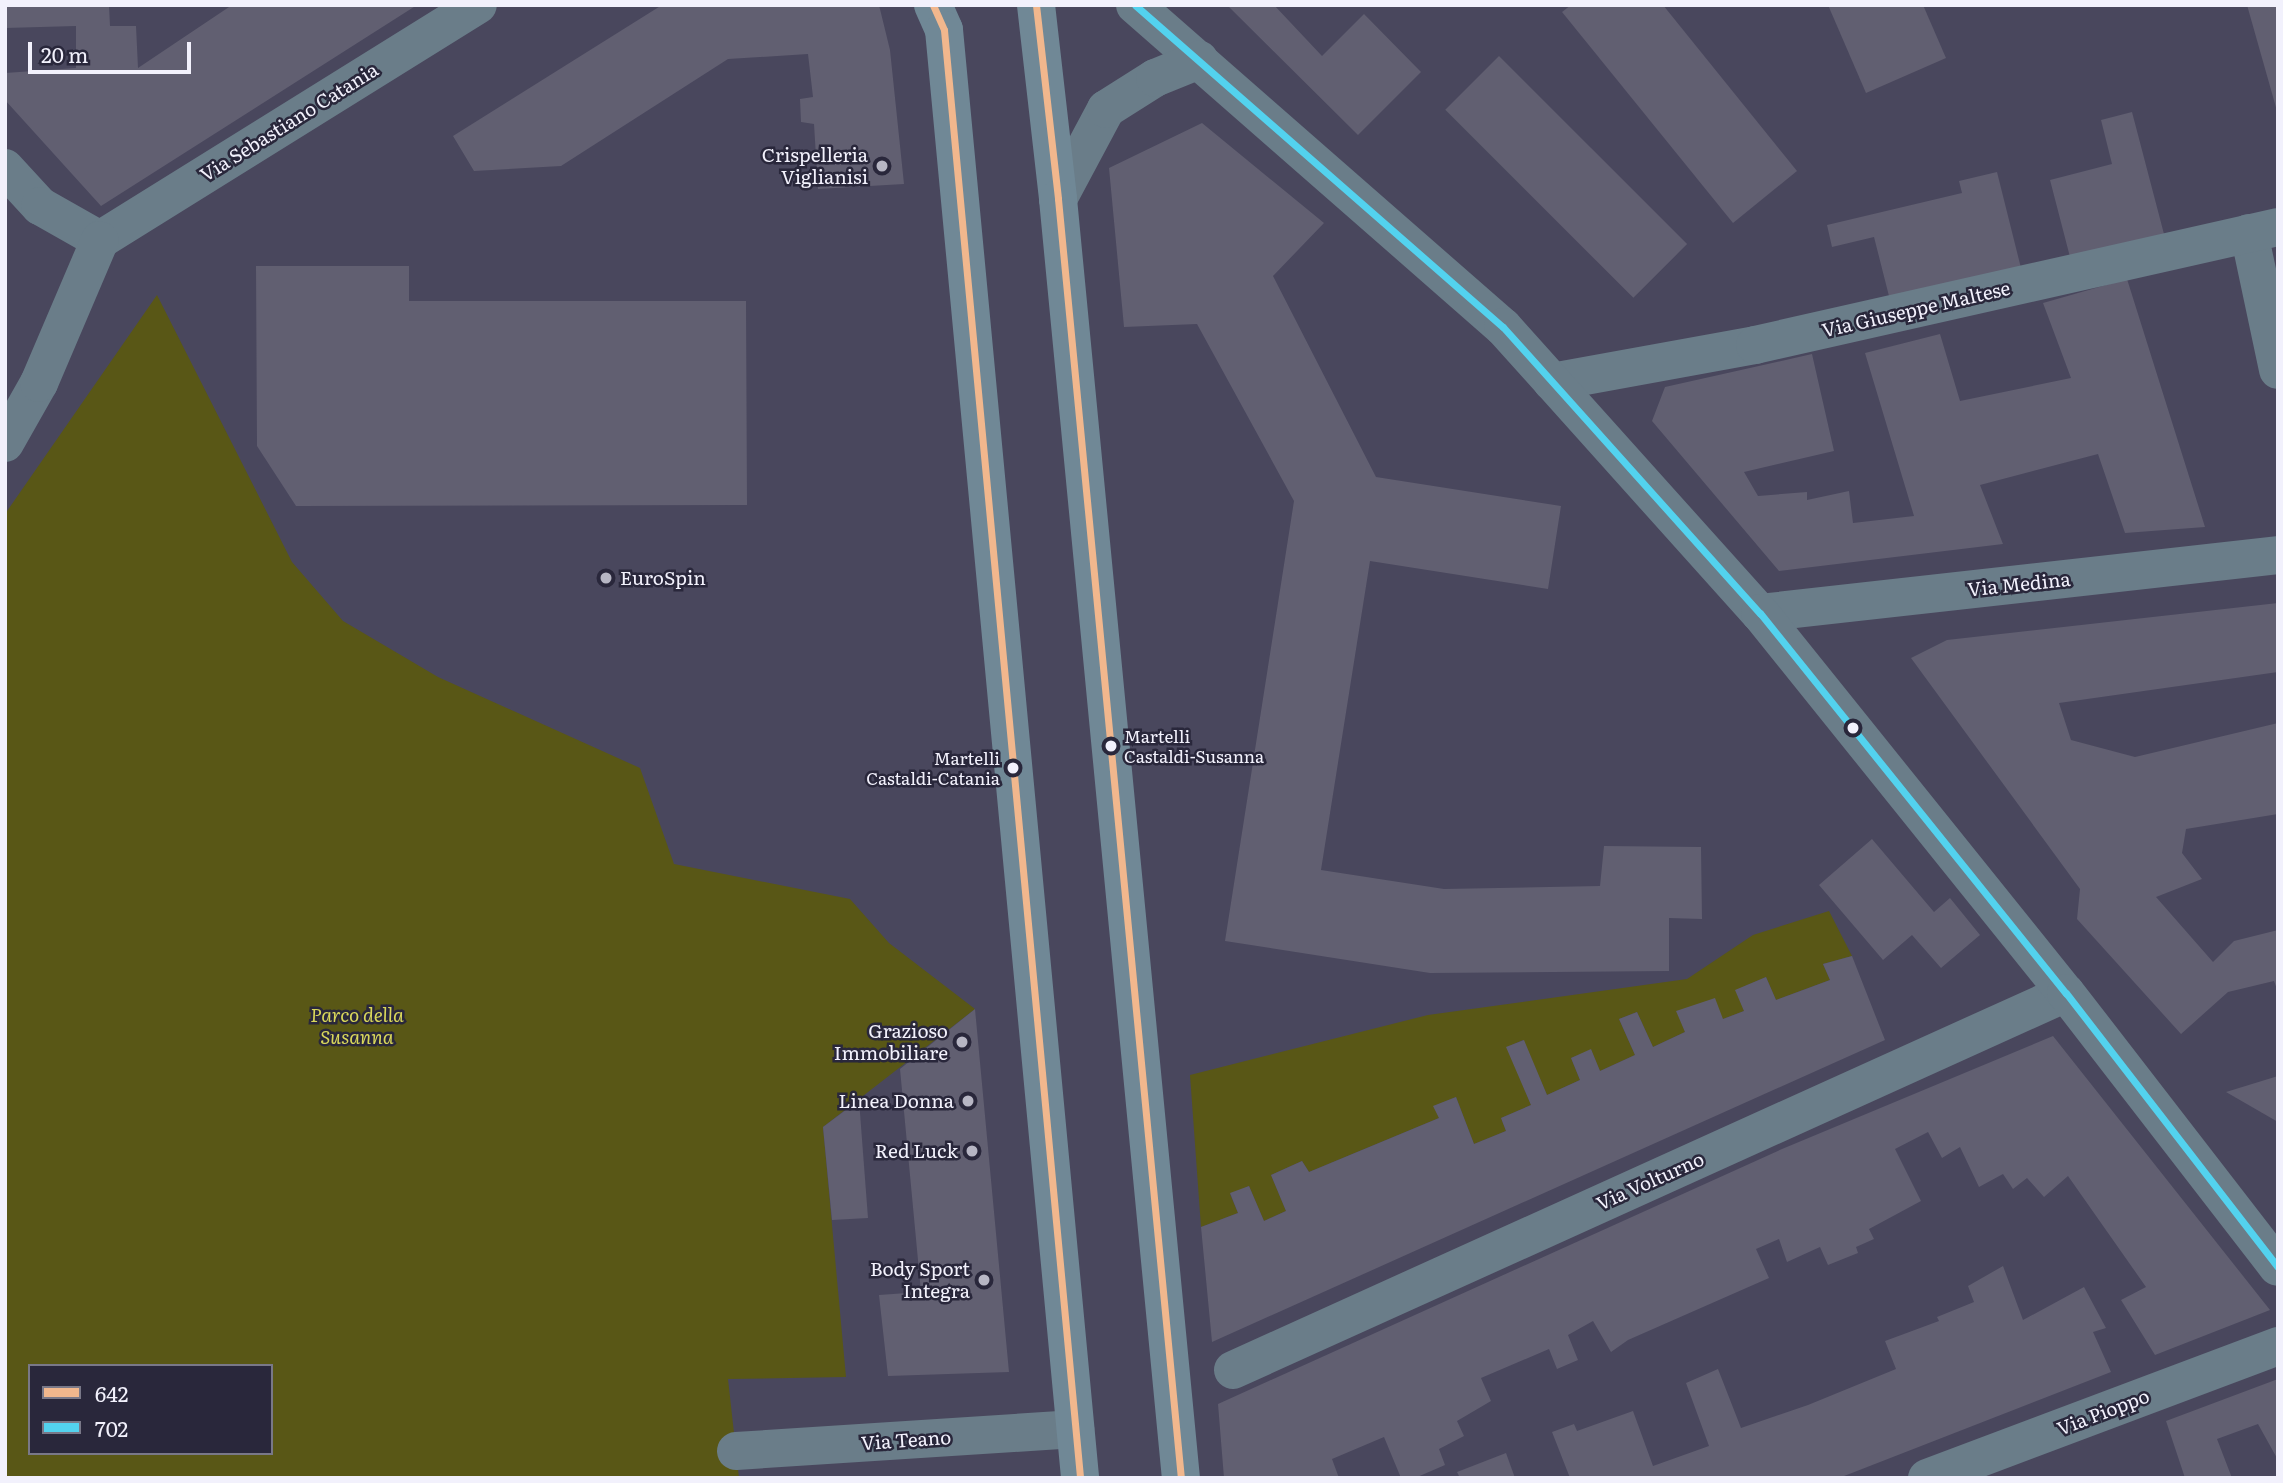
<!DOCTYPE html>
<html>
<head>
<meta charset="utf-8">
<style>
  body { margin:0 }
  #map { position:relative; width:2283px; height:1483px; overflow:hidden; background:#49475d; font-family:Literata,serif }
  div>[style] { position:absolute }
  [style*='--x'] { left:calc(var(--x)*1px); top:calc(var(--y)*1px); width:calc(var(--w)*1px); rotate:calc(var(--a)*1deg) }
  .green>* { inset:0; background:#595716 }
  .building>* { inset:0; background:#615f71; transform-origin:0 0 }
  .minor>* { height:38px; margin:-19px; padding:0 19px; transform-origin:19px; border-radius:19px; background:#6a7d89 }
  .tertiary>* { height:38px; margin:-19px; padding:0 19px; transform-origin:19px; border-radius:19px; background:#6a7d89 }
  .secondary>* { height:38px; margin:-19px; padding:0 19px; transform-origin:19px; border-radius:19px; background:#708896 }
  .bus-1>* { height:7px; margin:-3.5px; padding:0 3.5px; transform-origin:3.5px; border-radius:3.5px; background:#f1b78d }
  .bus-2>* { height:7px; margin:-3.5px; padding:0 3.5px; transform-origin:3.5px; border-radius:3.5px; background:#53d2ee }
  .dots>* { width:19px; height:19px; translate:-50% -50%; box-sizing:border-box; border:4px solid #29273b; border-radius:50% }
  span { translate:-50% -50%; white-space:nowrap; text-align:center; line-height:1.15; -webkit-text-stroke:5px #29273b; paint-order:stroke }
  .bus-label { font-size:17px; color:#f2f1fc }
  .left { translate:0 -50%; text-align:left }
  .right { translate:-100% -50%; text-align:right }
  .street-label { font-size:19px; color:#f2f1fc }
  .poi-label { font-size:19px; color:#f2f1fc }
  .park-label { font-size:19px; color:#d9d75a; font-style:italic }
  .frame { position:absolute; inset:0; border:7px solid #f2f1fc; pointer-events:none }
  .legend { position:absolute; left:28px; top:1364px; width:245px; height:91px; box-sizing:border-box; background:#29273b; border:2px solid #797888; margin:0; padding:9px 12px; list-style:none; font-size:21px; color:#f2f1fc }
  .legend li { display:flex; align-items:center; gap:14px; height:35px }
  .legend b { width:35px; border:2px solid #797888 }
  .scale { position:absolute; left:28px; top:42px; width:163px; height:32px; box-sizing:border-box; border:4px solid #f2f1fc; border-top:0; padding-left:9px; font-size:21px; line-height:24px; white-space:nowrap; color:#f2f1fc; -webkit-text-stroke:5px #29273b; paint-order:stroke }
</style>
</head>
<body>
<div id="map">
  <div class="green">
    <i style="clip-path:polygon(evenodd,157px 295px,292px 562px,343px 621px,438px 677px,640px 768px,674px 864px,850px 899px,889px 943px,975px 1009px,823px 1127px,846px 1377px,728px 1379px,739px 1478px,5px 1478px,5px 514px,157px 295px,30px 1366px,271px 1366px,271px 1453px,30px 1453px,30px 1366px)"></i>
    <i style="clip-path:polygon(1829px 911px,1852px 956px,1823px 964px,1830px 980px,1776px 1000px,1766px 977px,1736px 990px,1744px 1011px,1723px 1019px,1677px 1011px,1685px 1032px,1653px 1047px,1637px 1012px,1619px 1019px,1635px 1055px,1600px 1071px,1591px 1050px,1571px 1058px,1580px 1080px,1547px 1095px,1523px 1040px,1507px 1047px,1531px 1105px,1501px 1118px,1506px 1131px,1474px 1144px,1456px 1097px,1434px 1106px,1439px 1118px,1309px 1172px,1302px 1161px,1271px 1175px,1286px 1211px,1264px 1221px,1249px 1186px,1230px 1194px,1238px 1213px,1201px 1227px,1190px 1075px,1428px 1015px,1687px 979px,1753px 935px)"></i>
  </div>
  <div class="building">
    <i style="clip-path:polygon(5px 5px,109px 5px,110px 26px,136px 26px,138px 68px,232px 5px,417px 5px,101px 206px,5px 100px,5px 73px,76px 68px,76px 26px,5px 28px)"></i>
    <i style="clip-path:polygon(662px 5px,879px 5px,890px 50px,904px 184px,818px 189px,814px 124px,801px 122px,800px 99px,813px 97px,808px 54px,728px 59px,561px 166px,474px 171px,453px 136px)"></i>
    <i style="clip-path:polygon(1227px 5px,1274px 5px,1322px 56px,1364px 14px,1421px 72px,1358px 135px)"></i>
    <i style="clip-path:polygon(1571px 5px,1663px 5px,1797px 171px,1733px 223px,1562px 12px)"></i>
    <i style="clip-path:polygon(1828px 5px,1923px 5px,1946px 58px,1866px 93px)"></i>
    <i style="clip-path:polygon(2247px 5px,2278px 5px,2278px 111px,2277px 111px)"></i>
    <i style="left:1499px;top:56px;width:266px;height:76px;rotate:45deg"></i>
    <i style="clip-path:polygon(2132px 112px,2164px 234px,2070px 257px,2050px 180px,2112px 164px,2101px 120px)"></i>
    <i style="clip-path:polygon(1202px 123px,1324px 223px,1273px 276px,1376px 477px,1561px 506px,1548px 589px,1370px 561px,1321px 870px,1444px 889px,1600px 886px,1604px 846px,1701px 847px,1702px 919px,1669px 918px,1669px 971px,1430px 973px,1225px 941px,1294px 501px,1197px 324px,1124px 327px,1109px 168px)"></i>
    <i style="clip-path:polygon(1997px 172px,2021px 268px,1890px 300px,1874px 237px,1832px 247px,1827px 225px,1962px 193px,1959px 181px)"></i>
    <i style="clip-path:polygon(256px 266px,409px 266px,409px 301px,746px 301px,747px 505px,296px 506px,257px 446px)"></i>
    <i style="clip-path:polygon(2127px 279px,2205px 527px,2125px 533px,2098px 454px,1980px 485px,2003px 544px,1779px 571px,1652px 421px,1665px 387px,1812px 354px,1834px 451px,1744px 472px,1758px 496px,1807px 492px,1807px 500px,1849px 491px,1853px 523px,1914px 516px,1865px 353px,1940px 334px,1960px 401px,2071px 378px,2043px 303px)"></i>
    <i style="clip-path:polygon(2278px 603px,2278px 672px,2059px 703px,2071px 740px,2135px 757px,2278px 723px,2278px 814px,2186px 829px,2182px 853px,2202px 879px,2156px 897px,2213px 962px,2234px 941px,2278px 930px,2278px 992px,2274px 981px,2228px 992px,2181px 1034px,2077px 919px,2080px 889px,1911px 658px,1947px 640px)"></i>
    <i style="clip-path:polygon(1872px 839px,1934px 912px,1950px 898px,1980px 935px,1941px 968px,1912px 935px,1883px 960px,1819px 885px)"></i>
    <i style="clip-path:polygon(1852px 956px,1885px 1040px,1212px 1342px,1201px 1227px,1238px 1213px,1230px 1193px,1249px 1186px,1264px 1221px,1286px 1211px,1271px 1175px,1302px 1161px,1309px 1172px,1439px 1118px,1433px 1106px,1456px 1097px,1474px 1144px,1506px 1131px,1501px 1118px,1531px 1105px,1506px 1047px,1524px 1040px,1547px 1095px,1580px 1080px,1571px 1058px,1591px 1049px,1600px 1071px,1635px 1055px,1619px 1019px,1637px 1012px,1653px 1047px,1685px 1032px,1676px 1011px,1715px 998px,1723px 1019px,1744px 1011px,1735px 990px,1766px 977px,1776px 1000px,1830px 980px,1823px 964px)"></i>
    <i style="clip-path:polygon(975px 1009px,1009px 1372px,888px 1376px,879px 1295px,921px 1292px,900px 1069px)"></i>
    <i style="clip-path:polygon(2053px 1036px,2270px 1310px,2155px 1355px,2121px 1300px,2146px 1287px,2068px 1176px,2044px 1197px,2027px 1178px,2013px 1189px,2003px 1174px,1979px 1187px,1960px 1147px,1942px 1158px,1928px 1132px,1895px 1149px,1921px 1201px,1869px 1229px,1874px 1239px,1856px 1247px,1858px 1253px,1828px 1265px,1820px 1247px,1787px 1262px,1779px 1239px,1756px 1249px,1769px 1278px,1628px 1340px,1611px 1352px,1593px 1321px,1568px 1335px,1578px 1360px,1557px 1369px,1549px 1349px,1481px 1378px,1491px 1401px,1457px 1421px,1464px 1436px,1439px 1449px,1445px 1465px,1415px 1478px,1401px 1478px,1384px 1437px,1332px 1459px,1339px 1478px,1224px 1478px,1218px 1404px,1782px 1149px)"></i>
    <i style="clip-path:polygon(2278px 1076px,2278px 1122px,2226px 1092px)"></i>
    <i style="clip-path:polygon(859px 1100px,868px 1218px,832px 1220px,823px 1127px)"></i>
    <i style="clip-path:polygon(2003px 1266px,2023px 1320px,2084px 1287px,2106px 1328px,2093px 1332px,2111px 1372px,1839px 1478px,1570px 1478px,1552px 1432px,1574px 1424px,1577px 1431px,1633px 1411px,1653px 1466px,1709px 1446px,1686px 1383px,1718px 1369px,1741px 1428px,1808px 1405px,1896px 1369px,1885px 1341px,1939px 1321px,1937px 1317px,1974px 1302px,1968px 1286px)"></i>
    <i style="clip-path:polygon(2278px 1379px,2278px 1460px,2258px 1424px,2217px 1439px,2232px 1478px,2185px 1478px,2166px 1421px)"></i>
    <i style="clip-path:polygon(1506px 1453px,1515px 1478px,1460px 1478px,1457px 1472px)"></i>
  </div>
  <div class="minor">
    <i style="--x:5;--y:168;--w:52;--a:47.4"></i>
    <i style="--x:40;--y:206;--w:69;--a:29.5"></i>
    <i style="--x:2249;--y:233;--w:140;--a:78"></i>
    <i style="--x:100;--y:240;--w:445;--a:-31.9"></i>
    <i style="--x:1552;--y:382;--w:206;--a:-10.3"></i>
    <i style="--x:1755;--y:345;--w:536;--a:-12.71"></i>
    <i style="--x:5;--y:443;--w:69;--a:-60.5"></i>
    <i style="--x:39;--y:383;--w:155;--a:-66.9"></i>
    <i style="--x:1760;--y:613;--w:521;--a:-6.39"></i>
    <i style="--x:1233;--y:1370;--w:914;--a:-24.35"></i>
    <i style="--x:736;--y:1451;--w:340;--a:-3.7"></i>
    <i style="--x:1927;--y:1478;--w:375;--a:-20.6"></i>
  </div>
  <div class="tertiary">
    <i style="--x:1135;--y:5;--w:489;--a:41.2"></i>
    <i style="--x:1503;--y:327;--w:385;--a:48.1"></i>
    <i style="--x:1760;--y:613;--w:488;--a:51.2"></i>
    <i style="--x:2066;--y:993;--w:346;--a:52.3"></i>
    <i style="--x:1058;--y:199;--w:102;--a:-61.9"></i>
    <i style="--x:1106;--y:109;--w:58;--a:-32.3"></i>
    <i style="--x:1155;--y:78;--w:48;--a:-22.2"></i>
  </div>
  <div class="secondary">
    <i style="--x:933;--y:5;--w:27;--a:66"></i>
    <i style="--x:944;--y:30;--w:1454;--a:84.63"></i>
    <i style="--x:1036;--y:5;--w:195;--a:83.5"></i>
    <i style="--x:1058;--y:199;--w:1285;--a:84.51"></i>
  </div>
  <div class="bus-1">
    <i style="--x:933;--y:5;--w:27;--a:66"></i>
    <i style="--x:944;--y:30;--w:1454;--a:84.63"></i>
    <i style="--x:1036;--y:5;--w:195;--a:83.5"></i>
    <i style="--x:1058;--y:199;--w:1285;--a:84.51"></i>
  </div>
  <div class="bus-2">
    <i style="--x:1135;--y:5;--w:489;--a:41.2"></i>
    <i style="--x:1503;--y:327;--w:385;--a:48.1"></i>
    <i style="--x:1760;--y:613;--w:488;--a:51.2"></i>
    <i style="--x:2066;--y:993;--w:346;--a:52.3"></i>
  </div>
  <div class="dots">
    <i style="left:882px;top:166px;background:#b7b6c4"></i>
    <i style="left:606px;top:578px;background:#b7b6c4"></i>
    <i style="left:1853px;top:728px;background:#f2f1fc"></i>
    <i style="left:1111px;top:746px;background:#f2f1fc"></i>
    <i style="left:1013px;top:768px;background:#f2f1fc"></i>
    <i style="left:962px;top:1042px;background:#b7b6c4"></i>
    <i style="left:968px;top:1101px;background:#b7b6c4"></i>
    <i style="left:972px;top:1151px;background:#b7b6c4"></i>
    <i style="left:984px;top:1280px;background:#b7b6c4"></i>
  </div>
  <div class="bus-label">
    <span class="left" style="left:1124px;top:746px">Martelli<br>Castaldi-Susanna</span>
    <span class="right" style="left:1000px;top:768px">Martelli<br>Castaldi-Catania</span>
  </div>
  <div class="street-label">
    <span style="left:289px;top:122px;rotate:-32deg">Via Sebastiano Catania</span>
    <span style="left:1916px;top:309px;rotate:-13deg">Via Giuseppe Maltese</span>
    <span style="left:2019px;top:584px;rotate:-6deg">Via Medina</span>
    <span style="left:1650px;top:1181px;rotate:-24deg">Via Volturno</span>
    <span style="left:2103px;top:1412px;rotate:-21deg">Via Pioppo</span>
    <span style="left:906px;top:1440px;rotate:-4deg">Via Teano</span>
  </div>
  <div class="poi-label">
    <span class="right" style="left:868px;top:166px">Crispelleria<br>Viglianisi</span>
    <span class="left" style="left:620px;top:578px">EuroSpin</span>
    <span class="right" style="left:948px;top:1042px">Grazioso<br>Immobiliare</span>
    <span class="right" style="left:954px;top:1101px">Linea Donna</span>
    <span class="right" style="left:958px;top:1151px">Red Luck</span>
    <span class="right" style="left:970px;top:1280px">Body Sport<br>Integra</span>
  </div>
  <div class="park-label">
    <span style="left:357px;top:1026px">Parco della<br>Susanna</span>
  </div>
  <div class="frame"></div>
  <ul class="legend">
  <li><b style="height:9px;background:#f1b78d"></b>642</li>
  <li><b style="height:9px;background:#53d2ee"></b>702</li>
  </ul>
  <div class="scale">20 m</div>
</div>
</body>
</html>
